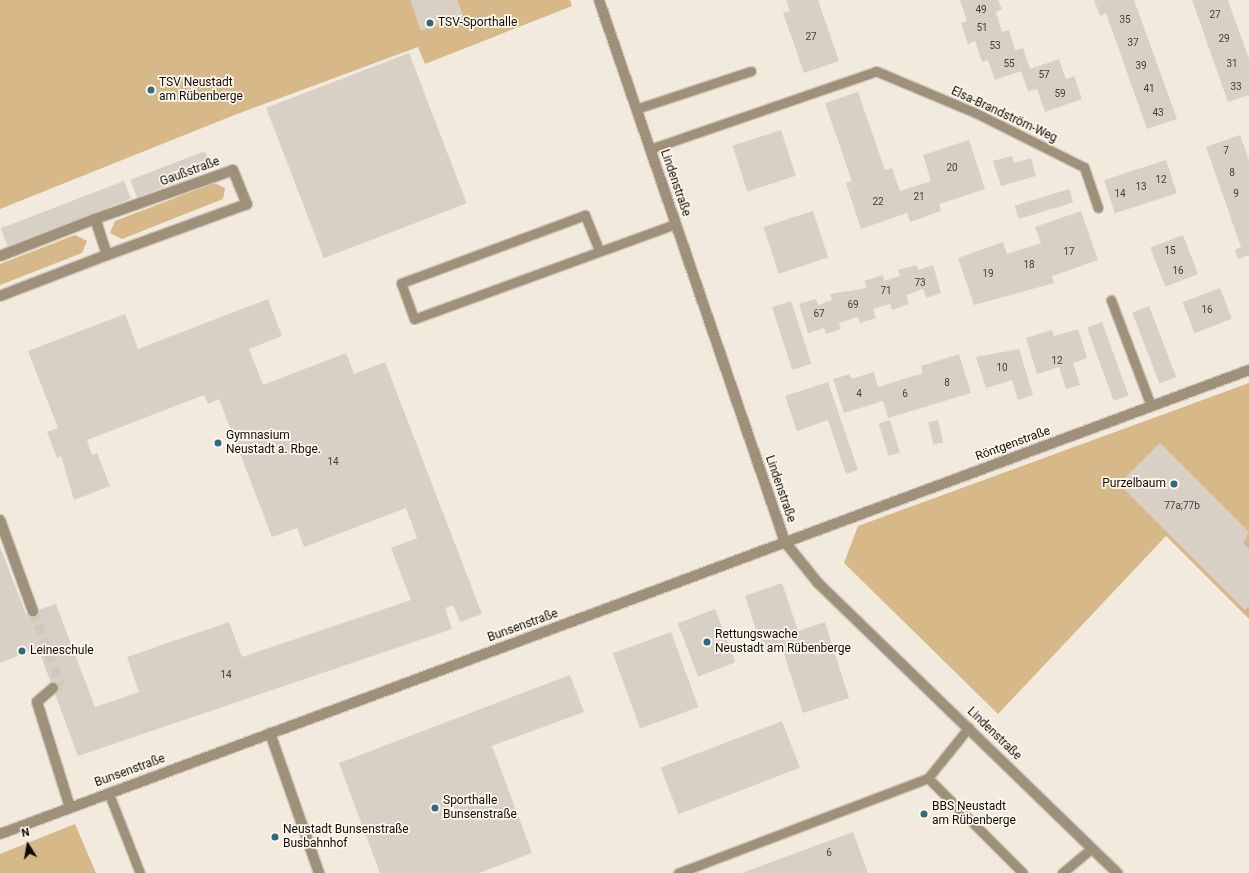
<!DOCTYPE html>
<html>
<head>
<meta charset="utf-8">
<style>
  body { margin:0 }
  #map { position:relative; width:1249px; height:873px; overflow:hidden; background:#f2eadd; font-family:Roboto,sans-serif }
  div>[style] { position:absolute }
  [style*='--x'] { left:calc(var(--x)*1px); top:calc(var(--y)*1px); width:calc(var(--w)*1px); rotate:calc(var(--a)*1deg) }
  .green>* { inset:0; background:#d6b889 }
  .building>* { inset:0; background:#d8d0c4; transform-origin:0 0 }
  .street-tunnel>* { height:10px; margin-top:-5px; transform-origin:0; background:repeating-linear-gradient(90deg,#d0c9bd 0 10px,transparent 0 15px) }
  .roads { filter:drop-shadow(1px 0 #cec6bb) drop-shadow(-1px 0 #cec6bb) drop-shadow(0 1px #cec6bb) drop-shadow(0 -1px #cec6bb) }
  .lane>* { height:9px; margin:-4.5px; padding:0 4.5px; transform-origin:4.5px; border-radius:4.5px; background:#9f907a }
  .street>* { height:10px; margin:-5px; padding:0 5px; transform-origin:5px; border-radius:5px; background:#9f907a }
  .dots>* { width:11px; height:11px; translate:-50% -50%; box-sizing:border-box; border:2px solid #fff7eb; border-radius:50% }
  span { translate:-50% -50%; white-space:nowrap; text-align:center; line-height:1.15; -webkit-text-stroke:3.5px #fff7eb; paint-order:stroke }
  .number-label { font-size:10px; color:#413d38 }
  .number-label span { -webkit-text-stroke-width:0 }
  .poi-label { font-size:12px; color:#0f0c09 }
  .left { translate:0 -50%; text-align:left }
  .right { translate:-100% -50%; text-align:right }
  .street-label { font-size:12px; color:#0f0c09 }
  .north { position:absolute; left:8px; top:825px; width:40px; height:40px; -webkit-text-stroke:3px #fff7eb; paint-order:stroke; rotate:349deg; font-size:11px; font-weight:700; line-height:16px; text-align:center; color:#0f0c09 }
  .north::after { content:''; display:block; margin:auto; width:14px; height:18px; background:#0f0c09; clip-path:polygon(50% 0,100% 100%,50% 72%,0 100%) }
</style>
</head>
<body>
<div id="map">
  <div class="green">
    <i style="clip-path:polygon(0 0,570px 0,572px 6px,425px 64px,418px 47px,232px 116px,0 209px)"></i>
    <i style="clip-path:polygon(214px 183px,225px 188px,223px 199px,122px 239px,110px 233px,115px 221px)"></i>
    <i style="clip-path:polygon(75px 235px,87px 241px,82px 253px,0 285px,0 264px)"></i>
    <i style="clip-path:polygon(1249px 383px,1249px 619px,1166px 536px,998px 714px,844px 563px,858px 526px)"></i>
    <i style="clip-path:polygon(75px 824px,96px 873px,0 873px,0 854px)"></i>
  </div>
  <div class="building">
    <i style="clip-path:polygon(410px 0,457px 0,463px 15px,421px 31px)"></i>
    <i style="clip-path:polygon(786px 0,818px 0,839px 61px,804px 73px,783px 13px,790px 11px)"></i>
    <i style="clip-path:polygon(960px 0,998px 0,1002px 9px,996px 12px,1002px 32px,1009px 30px,1015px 50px,1023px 48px,1030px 69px,1059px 59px,1066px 79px,1074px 76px,1082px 99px,1045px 112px,1037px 89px,1028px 91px,1021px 71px,995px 80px,988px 60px,982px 62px,975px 41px,968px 44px,961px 23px,967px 21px)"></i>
    <i style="clip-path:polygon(1094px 0,1134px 0,1177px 119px,1147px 129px,1106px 13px,1100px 16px)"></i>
    <i style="clip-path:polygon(1192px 0,1228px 0,1249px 59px,1249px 95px,1228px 102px)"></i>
    <i style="left:409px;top:53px;width:161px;height:153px;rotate:69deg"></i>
    <i style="clip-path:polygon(858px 92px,885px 170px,892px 168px,900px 191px,931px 181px,923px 155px,969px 140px,985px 189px,939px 204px,941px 211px,910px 222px,907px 213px,861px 229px,846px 183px,852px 181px,825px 103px)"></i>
    <i style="left:781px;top:130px;width:48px;height:51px;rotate:72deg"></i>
    <i style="clip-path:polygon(1240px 135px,1249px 160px,1249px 255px,1238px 259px,1235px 250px,1241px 247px,1206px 147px)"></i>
    <i style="left:205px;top:151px;width:19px;height:80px;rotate:69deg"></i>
    <i style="clip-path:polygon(1012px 156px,1014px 163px,1031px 158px,1036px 176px,1001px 186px,993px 161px)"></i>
    <i style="left:1166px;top:160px;width:35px;height:65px;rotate:72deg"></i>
    <i style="left:124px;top:181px;width:19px;height:132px;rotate:69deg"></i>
    <i style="left:1069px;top:189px;width:14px;height:57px;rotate:73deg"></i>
    <i style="left:813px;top:211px;width:49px;height:52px;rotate:72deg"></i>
    <i style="clip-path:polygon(1081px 211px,1098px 260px,1052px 276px,1054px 283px,974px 305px,958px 258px,1003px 242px,1007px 254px,1041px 243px,1035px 227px)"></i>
    <i style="left:1183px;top:235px;width:42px;height:35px;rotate:69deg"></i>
    <i style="clip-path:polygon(916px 265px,918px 270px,933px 265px,941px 293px,926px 298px,923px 289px,906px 295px,909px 304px,892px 310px,890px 304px,873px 309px,876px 318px,860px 323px,858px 317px,839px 323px,841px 329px,826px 334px,824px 328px,808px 333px,799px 304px,816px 299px,818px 305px,832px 300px,830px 294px,867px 288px,864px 281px,883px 275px,884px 281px,900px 276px,898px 270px)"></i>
    <i style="left:1220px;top:288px;width:33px;height:40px;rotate:69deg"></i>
    <i style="clip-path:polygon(268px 299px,282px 336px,249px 349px,263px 385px,346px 353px,354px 374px,385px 362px,482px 614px,460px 622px,453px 605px,445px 608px,452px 629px,78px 756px,38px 648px,0 663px,0 547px,26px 614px,56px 604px,95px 707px,139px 692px,127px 657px,229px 622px,242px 657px,411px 600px,391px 548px,417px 538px,406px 508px,304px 547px,297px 528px,272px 537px,219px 399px,208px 404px,204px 395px,87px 440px,92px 455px,97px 453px,110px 486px,74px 500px,61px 456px,57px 458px,47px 432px,58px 428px,28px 351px,125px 314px,138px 349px)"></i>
    <i style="left:791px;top:301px;width:66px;height:20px;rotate:72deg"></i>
    <i style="left:1149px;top:306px;width:76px;height:18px;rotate:69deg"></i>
    <i style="left:1102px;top:322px;width:78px;height:16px;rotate:70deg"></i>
    <i style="clip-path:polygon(1078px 329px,1087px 358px,1073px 363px,1080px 385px,1066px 389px,1059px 367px,1037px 374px,1026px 338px,1052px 330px,1054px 336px)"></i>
    <i style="clip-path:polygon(1019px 349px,1033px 395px,1018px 400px,1012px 380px,986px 388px,976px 357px)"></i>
    <i style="clip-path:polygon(959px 354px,971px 393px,888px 418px,883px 401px,844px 413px,833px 379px,850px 374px,851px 379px,874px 372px,878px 387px,923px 373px,921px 366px)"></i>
    <i style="clip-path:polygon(828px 382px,858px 470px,846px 474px,828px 420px,797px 431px,785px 396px)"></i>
    <i style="left:890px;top:420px;width:34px;height:12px;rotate:73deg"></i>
    <i style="left:938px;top:420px;width:23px;height:10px;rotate:77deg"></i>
    <i style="clip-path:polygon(1160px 443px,1249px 532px,1243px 543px,1249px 549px,1249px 606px,1245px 610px,1119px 484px)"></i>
    <i style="clip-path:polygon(782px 583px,798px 631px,825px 622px,849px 698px,803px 713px,781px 645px,763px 651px,745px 596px)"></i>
    <i style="left:715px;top:609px;width:57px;height:40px;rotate:69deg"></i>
    <i style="left:671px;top:632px;width:80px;height:62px;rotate:70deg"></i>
    <i style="clip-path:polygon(570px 675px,584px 712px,492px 746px,532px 853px,479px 873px,380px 873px,339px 763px)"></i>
    <i style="left:782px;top:721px;width:50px;height:130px;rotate:69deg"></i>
    <i style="clip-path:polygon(853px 832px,868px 873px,742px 873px)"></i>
  </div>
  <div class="street-tunnel">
    <i style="--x:33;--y:611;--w:79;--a:69.3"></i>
    <i style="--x:61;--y:685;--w:9;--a:159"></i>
  </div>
  <div class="roads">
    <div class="lane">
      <i style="--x:636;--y:109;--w:121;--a:-18.3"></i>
      <i style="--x:650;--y:149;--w:239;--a:-19"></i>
      <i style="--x:876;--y:71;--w:108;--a:22.8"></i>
      <i style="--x:976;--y:113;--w:121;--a:26.6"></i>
      <i style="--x:1084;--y:167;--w:43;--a:71.1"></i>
      <i style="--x:599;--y:250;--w:38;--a:-112"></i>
      <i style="--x:585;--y:215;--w:196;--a:159.7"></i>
      <i style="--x:401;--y:283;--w:38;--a:70"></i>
      <i style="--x:414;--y:319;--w:278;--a:-20"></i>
      <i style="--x:1111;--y:300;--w:113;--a:69.3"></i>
      <i style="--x:928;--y:778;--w:134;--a:45"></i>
      <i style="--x:109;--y:794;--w:85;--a:68.6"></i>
      <i style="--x:678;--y:873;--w:267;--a:-20.8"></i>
      <i style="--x:928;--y:778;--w:65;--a:-51.2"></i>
      <i style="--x:1062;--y:873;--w:39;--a:-40"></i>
    </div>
    <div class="street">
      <i style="--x:599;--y:0;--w:573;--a:71.06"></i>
      <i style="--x:785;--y:542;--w:53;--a:51.2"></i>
      <i style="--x:818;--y:583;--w:417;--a:44.1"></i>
      <i style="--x:0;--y:256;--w:102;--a:-21.3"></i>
      <i style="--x:95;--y:219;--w:146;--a:-19.5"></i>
      <i style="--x:233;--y:170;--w:37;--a:68"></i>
      <i style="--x:247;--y:204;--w:149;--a:160"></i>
      <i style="--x:107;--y:255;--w:38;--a:-108"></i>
      <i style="--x:0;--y:296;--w:115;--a:-21"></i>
      <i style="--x:0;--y:520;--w:97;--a:70.1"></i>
      <i style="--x:53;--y:688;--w:21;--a:139"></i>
      <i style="--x:37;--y:702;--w:110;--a:72.6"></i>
      <i style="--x:270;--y:733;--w:148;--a:70.7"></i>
      <i style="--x:0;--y:834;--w:1332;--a:-20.38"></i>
    </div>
  </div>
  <div class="dots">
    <i style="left:430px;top:23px;background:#2f6a82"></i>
    <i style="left:151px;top:90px;background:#2f6a82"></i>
    <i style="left:218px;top:443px;background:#2f6a82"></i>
    <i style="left:1174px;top:484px;background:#2f6a82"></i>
    <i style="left:707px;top:642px;background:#2f6a82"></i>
    <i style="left:22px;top:651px;background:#2f6a82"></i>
    <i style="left:435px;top:808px;background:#2f6a82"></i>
    <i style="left:924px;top:814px;background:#2f6a82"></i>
    <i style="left:275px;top:837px;background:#2f6a82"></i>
  </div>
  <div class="number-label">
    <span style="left:981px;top:10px">49</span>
    <span style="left:1215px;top:15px">27</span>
    <span style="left:1125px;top:20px">35</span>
    <span style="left:982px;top:28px">51</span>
    <span style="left:811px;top:37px">27</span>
    <span style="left:1224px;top:39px">29</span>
    <span style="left:1133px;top:43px">37</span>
    <span style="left:995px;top:46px">53</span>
    <span style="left:1009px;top:64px">55</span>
    <span style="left:1232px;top:64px">31</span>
    <span style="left:1141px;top:66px">39</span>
    <span style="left:1044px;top:75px">57</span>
    <span style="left:1236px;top:87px">33</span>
    <span style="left:1149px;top:89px">41</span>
    <span style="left:1060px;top:94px">59</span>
    <span style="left:1158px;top:113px">43</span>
    <span style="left:1226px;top:151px">7</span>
    <span style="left:952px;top:168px">20</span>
    <span style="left:1232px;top:173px">8</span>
    <span style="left:1161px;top:180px">12</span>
    <span style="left:1141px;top:187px">13</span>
    <span style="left:1120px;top:194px">14</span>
    <span style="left:1236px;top:194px">9</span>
    <span style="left:919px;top:197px">21</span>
    <span style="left:878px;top:202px">22</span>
    <span style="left:1170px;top:251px">15</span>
    <span style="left:1069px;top:252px">17</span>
    <span style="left:1029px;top:265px">18</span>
    <span style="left:1178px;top:271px">16</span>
    <span style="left:988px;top:274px">19</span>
    <span style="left:920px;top:283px">73</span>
    <span style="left:886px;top:291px">71</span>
    <span style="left:853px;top:305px">69</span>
    <span style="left:1207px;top:310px">16</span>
    <span style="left:819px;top:314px">67</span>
    <span style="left:1057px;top:361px">12</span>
    <span style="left:1002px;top:368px">10</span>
    <span style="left:947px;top:383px">8</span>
    <span style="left:859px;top:394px">4</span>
    <span style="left:905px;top:394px">6</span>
    <span style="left:333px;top:462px">14</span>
    <span style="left:1182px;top:506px">77a;77b</span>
    <span style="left:226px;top:675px">14</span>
    <span style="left:829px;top:853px">6</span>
  </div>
  <div class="poi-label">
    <span class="left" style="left:438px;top:23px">TSV-Sporthalle</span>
    <span class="left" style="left:159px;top:90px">TSV Neustadt<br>am Rübenberge</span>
    <span class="left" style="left:226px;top:443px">Gymnasium<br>Neustadt a. Rbge.</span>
    <span class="right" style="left:1166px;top:484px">Purzelbaum</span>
    <span class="left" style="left:715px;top:642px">Rettungswache<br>Neustadt am Rübenberge</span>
    <span class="left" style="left:30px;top:651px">Leineschule</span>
    <span class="left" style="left:443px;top:808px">Sporthalle<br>Bunsenstraße</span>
    <span class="left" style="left:932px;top:814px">BBS Neustadt<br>am Rübenberge</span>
    <span class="left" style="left:283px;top:837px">Neustadt Bunsenstraße<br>Busbahnhof</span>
  </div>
  <div class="street-label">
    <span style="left:1004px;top:115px;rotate:25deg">Elsa-Brandström-Weg</span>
    <span style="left:190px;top:172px;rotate:-20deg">Gaußstraße</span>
    <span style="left:675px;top:183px;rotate:71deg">Lindenstraße</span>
    <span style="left:1013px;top:444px;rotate:-20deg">Röntgenstraße</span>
    <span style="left:780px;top:489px;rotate:71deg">Lindenstraße</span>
    <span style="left:523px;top:626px;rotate:-20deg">Bunsenstraße</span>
    <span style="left:994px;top:734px;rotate:44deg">Lindenstraße</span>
    <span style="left:130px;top:771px;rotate:-20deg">Bunsenstraße</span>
  </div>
  <div class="north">N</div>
</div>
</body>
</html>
